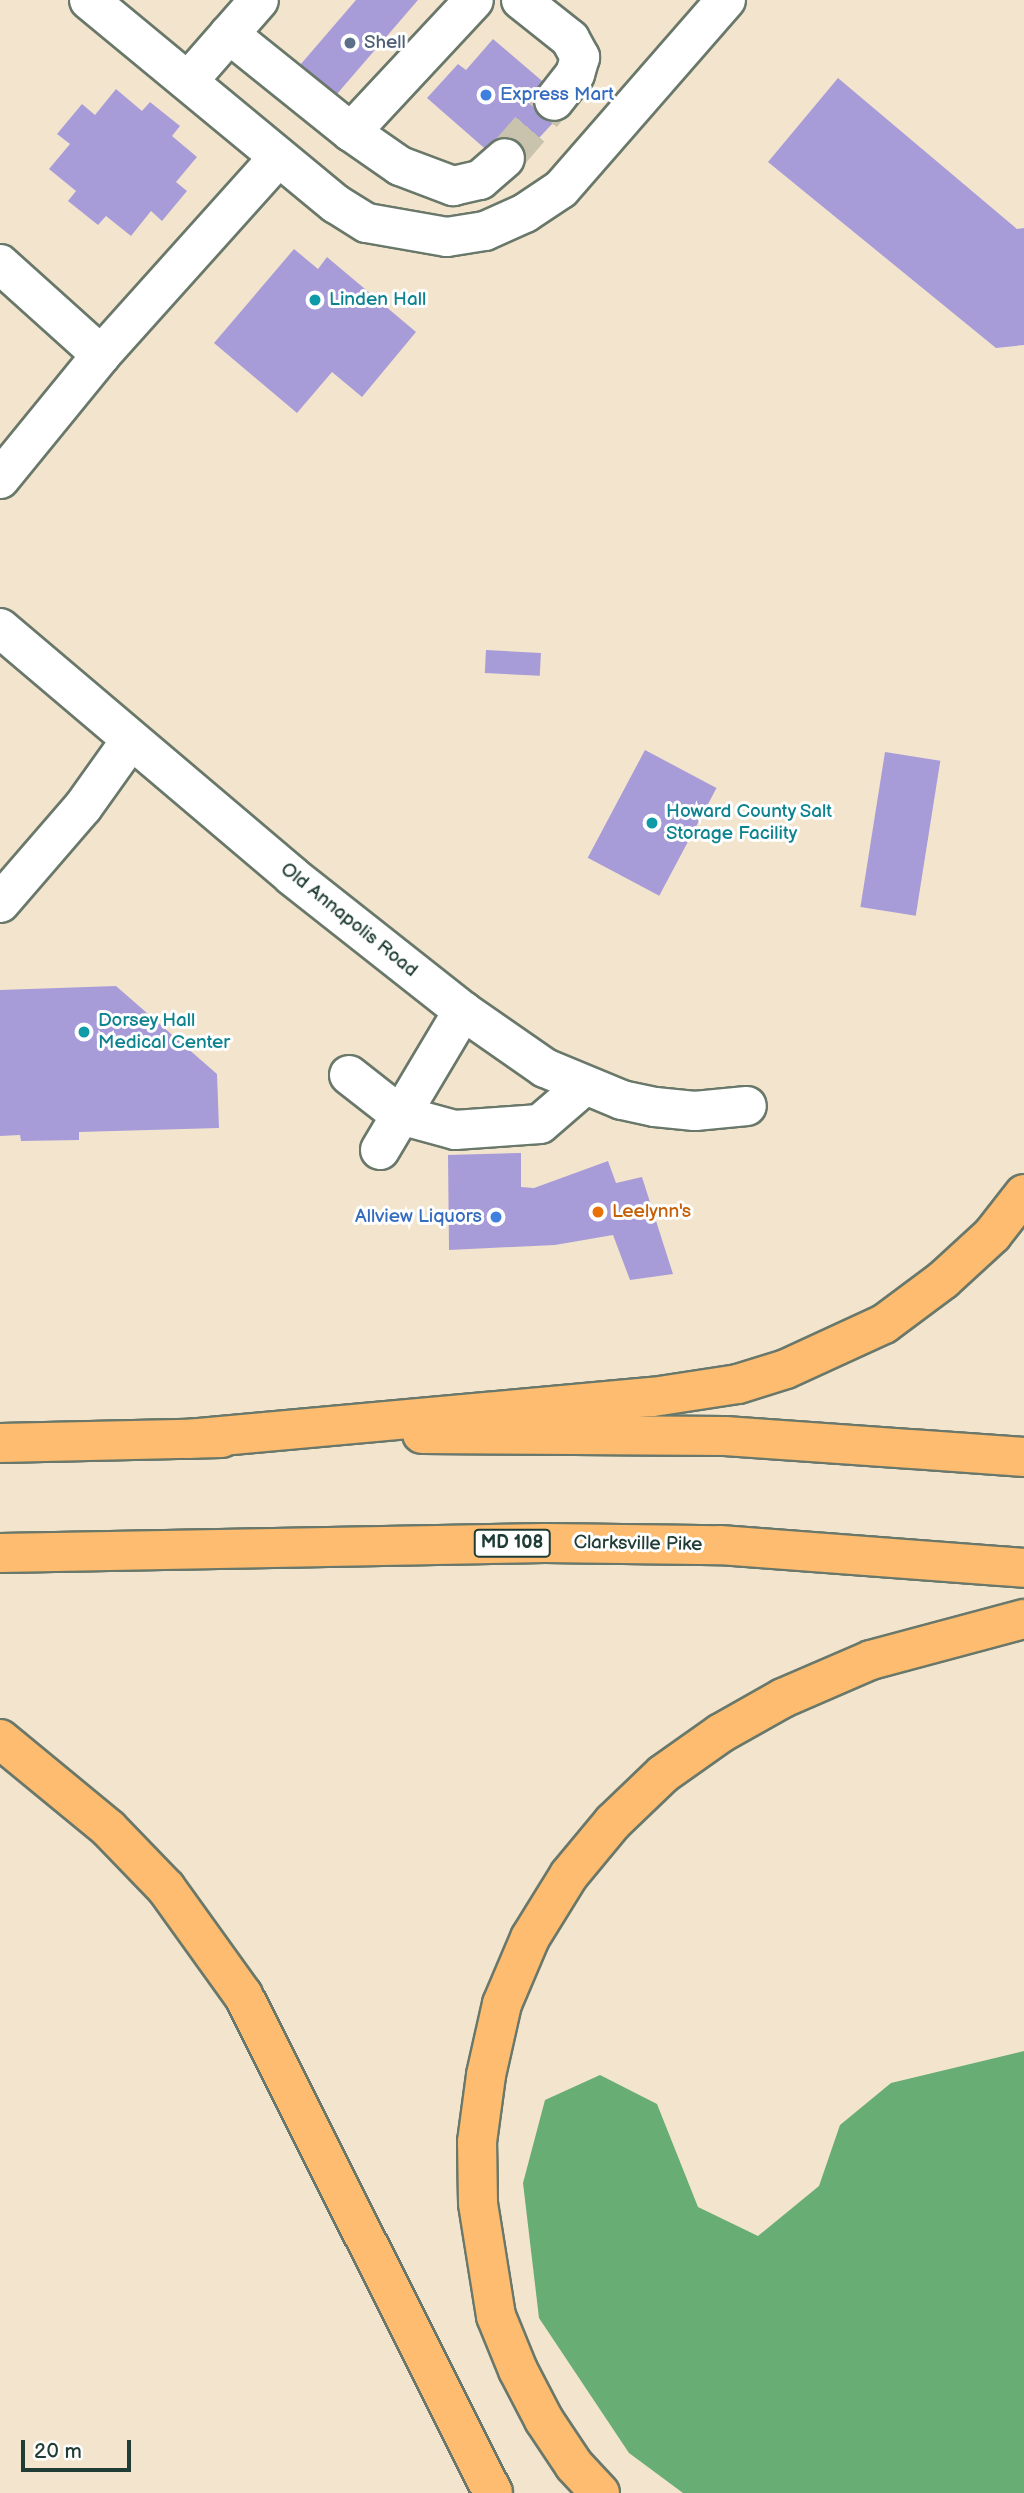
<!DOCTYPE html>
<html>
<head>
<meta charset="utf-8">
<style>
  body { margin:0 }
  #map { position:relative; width:1024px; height:2493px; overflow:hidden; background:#f3e5cd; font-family:"Balsamiq Sans",sans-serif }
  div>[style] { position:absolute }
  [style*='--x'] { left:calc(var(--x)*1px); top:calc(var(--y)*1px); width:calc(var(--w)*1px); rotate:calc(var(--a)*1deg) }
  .forest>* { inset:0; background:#68ad73 }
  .building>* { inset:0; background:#a89cd8; transform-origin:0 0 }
  .minor-tunnel>* { height:38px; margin-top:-19px; transform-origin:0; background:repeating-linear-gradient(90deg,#c9c3ae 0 38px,transparent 0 57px) }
  .roads { filter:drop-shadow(2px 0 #69786a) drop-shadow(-2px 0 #69786a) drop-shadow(0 2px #69786a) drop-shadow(0 -2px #69786a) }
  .minor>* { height:38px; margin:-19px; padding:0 19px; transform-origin:19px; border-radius:19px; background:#fff }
  .major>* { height:38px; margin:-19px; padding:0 19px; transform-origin:19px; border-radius:19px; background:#fdbc6f }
  .highway>* { height:38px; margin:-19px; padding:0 19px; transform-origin:19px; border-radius:19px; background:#fdbc6f }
  .dots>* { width:19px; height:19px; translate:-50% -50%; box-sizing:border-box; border:4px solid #fff; border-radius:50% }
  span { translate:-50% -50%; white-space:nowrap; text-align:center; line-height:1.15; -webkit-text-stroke:6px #fff; paint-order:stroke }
  .shield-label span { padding:2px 5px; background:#fff; border:2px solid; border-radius:5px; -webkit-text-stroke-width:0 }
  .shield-label { font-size:18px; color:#1f3d34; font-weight:700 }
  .service-label { font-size:19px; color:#4e5e75 }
  .left { translate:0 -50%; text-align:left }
  .shop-label { font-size:19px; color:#366cbe }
  .right { translate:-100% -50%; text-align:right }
  .culture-label { font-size:19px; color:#0d838f }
  .street-label { font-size:19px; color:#1f3d34 }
  .food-label { font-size:19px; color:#c56008 }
  .scale { position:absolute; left:21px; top:2440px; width:110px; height:32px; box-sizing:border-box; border:4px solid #1f3d34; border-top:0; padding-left:9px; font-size:21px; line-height:24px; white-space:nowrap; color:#1f3d34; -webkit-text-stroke:5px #fff; paint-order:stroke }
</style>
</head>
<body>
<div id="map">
  <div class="forest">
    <i style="clip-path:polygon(1024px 2051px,1024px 2493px,683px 2493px,629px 2453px,539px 2318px,523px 2183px,545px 2100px,600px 2075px,657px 2104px,698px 2207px,758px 2236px,819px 2186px,840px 2125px,891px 2083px)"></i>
  </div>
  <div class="building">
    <i style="clip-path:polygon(356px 0,418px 0,318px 116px,282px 86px)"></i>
    <i style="clip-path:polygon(493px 39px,548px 86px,565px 110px,513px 166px,490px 153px,427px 98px,458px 64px,466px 70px)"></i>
    <i style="clip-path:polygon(838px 78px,1017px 229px,1024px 228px,1024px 345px,996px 348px,768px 162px)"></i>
    <i style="clip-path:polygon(116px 89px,142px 111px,150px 102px,180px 126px,172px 136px,197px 157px,176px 182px,187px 191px,162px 221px,151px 211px,131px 236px,106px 216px,98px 225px,68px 201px,76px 191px,49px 169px,70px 144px,57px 134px,82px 104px,95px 115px)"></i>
    <i style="clip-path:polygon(294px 249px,318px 269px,327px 257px,416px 332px,362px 397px,332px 372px,297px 413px,214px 343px)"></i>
    <i style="left:486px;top:650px;width:55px;height:23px;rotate:3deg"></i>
    <i style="left:645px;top:750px;width:81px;height:122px;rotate:28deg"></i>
    <i style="left:885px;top:752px;width:56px;height:157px;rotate:9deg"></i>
    <i style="clip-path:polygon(116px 986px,217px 1074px,219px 1128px,79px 1132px,79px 1140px,21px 1141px,20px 1135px,0 1136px,0 990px)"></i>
    <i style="clip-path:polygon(521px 1153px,521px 1187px,534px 1188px,608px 1161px,616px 1183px,642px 1177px,673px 1274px,630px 1280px,613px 1235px,555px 1245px,449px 1250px,448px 1155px)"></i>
  </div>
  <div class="minor-tunnel">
    <i style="--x:505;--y:158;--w:75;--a:-49.3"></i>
  </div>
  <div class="roads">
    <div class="minor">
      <i style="--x:89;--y:0;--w:320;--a:39.6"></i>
      <i style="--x:336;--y:204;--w:36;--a:32"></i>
      <i style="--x:367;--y:223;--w:81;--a:9.9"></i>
      <i style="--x:447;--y:237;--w:38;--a:-9"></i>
      <i style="--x:485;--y:231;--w:44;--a:-24.2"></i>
      <i style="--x:525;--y:213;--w:43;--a:-33.7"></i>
      <i style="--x:561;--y:189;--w:251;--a:-48.9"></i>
      <i style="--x:521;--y:0;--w:63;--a:38.5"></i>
      <i style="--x:570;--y:39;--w:21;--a:61"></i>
      <i style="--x:580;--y:57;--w:18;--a:106"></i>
      <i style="--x:575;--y:74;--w:34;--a:128"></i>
      <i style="--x:229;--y:34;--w:156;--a:38.8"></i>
      <i style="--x:351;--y:132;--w:180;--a:-47"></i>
      <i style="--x:189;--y:80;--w:106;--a:-48.8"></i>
      <i style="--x:351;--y:132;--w:60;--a:34.8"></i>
      <i style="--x:400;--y:166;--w:57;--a:20.7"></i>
      <i style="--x:453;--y:186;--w:28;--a:-13"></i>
      <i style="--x:480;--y:180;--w:33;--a:-41"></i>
      <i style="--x:0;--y:264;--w:136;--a:42"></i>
      <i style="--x:0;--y:479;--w:160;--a:-50.8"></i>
      <i style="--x:101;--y:355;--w:263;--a:-48.1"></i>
      <i style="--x:0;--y:628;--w:383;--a:40.3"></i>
      <i style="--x:292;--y:876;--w:218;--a:38.3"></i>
      <i style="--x:463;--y:1011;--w:100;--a:34.8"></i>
      <i style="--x:545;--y:1068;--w:83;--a:22.6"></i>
      <i style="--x:622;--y:1100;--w:34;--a:12"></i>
      <i style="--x:655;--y:1107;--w:40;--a:5.7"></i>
      <i style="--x:695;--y:1111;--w:52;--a:-5.5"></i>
      <i style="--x:0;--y:903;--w:127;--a:-49.2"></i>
      <i style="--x:83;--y:807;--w:81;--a:-54.5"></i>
      <i style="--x:349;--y:1075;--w:65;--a:38.1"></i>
      <i style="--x:400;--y:1115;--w:57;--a:15.3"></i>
      <i style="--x:455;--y:1130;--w:85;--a:-4"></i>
      <i style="--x:540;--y:1124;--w:58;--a:-40.8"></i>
      <i style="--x:380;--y:1150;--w:162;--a:-59.2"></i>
    </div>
    <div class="major">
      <i style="--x:422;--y:1434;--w:303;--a:0.4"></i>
      <i style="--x:725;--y:1436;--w:300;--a:4"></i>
      <i style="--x:0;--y:1443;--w:222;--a:-1.3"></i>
      <i style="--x:0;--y:1553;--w:545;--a:-1.05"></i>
      <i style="--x:545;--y:1543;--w:175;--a:0.7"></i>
      <i style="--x:720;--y:1545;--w:305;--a:4.3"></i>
    </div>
    <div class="highway">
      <i style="--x:188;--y:1439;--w:467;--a:-5.2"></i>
      <i style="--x:653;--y:1397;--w:86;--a:-8.7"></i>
      <i style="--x:738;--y:1384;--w:50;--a:-17.4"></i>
      <i style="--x:786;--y:1369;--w:108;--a:-24.7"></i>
      <i style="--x:884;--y:1324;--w:74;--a:-36.7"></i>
      <i style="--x:943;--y:1280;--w:67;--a:-42.6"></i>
      <i style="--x:992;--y:1235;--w:52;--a:-52"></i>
      <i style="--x:0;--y:1739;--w:141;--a:39.5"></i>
      <i style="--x:109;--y:1829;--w:82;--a:46"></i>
      <i style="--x:166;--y:1888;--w:132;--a:54.3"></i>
      <i style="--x:243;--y:1995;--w:557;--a:63.34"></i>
      <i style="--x:600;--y:2493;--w:38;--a:-133"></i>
      <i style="--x:574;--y:2465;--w:54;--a:-123.7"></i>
      <i style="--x:544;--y:2420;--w:56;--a:-117.5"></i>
      <i style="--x:518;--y:2370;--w:58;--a:-112.2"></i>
      <i style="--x:496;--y:2316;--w:114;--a:-99.1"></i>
      <i style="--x:478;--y:2203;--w:61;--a:-90.9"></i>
      <i style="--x:477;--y:2142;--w:68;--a:-82.3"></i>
      <i style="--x:486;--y:2075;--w:73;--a:-77.3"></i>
      <i style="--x:502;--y:2004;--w:72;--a:-67"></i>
      <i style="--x:530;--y:1938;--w:74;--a:-58.2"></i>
      <i style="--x:569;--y:1875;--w:69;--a:-50.3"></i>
      <i style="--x:613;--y:1822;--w:69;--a:-43.8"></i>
      <i style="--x:663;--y:1774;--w:71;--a:-35.3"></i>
      <i style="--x:721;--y:1733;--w:71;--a:-29.4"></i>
      <i style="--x:783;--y:1698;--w:96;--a:-23.4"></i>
      <i style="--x:871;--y:1660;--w:158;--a:-15"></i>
    </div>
  </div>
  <div class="dots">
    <i style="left:350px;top:43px;background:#5c6f8a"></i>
    <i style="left:486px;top:95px;background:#3f7fe0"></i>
    <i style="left:315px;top:300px;background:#0f9aa8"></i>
    <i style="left:652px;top:823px;background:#0f9aa8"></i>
    <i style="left:84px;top:1032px;background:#0f9aa8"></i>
    <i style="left:598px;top:1212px;background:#e8710a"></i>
    <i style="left:496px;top:1217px;background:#3f7fe0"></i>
  </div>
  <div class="shield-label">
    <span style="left:512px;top:1543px">MD 108</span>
  </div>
  <div class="service-label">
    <span class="left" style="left:364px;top:43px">Shell</span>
  </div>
  <div class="shop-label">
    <span class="left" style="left:500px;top:95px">Express Mart</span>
    <span class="right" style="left:482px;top:1217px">Allview Liquors</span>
  </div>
  <div class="culture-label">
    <span class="left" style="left:329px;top:300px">Linden Hall</span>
    <span class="left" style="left:666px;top:823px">Howard County Salt<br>Storage Facility</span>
    <span class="left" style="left:98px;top:1032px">Dorsey Hall<br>Medical Center</span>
  </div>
  <div class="street-label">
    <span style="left:349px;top:920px;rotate:39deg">Old Annapolis Road</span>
    <span style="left:638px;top:1544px;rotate:1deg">Clarksville Pike</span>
  </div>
  <div class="food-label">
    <span class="left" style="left:612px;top:1212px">Leelynn's</span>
  </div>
  <div class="scale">20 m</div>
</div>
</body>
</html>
